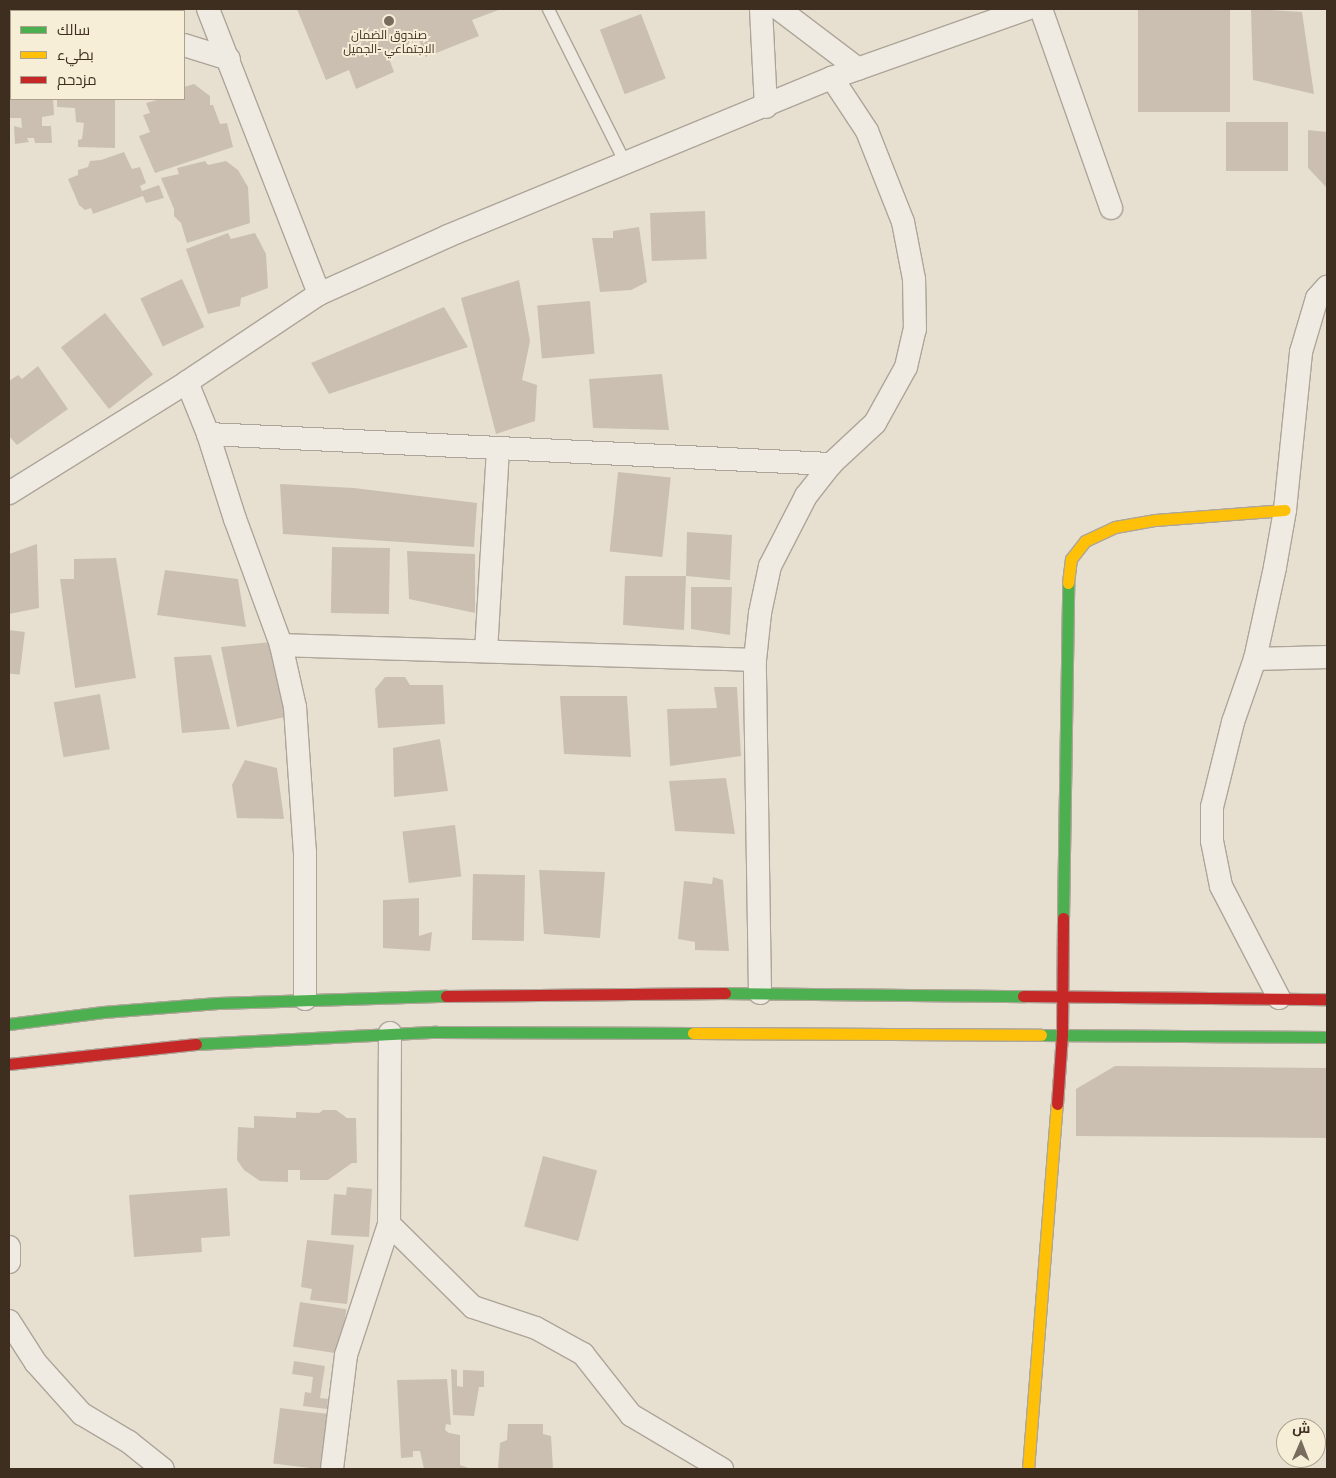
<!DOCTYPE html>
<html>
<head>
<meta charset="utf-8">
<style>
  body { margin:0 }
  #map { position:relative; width:1336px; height:1478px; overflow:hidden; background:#e7e0d1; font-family:"Times New Roman",Cairo,serif }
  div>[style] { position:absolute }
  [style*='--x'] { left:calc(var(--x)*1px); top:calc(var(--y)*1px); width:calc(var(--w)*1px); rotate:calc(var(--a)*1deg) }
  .building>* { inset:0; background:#cbbfb2; transform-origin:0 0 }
  .roads { filter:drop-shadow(1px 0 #ada599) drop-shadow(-1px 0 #ada599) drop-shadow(0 1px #ada599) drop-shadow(0 -1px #ada599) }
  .lane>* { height:11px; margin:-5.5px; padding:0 5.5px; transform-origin:5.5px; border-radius:5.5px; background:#efebe3 }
  .street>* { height:22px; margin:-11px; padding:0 11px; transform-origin:11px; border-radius:11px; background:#efebe3 }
  .fast>* { height:11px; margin:-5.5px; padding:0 5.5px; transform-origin:5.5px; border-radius:5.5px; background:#4caf50 }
  .slow>* { height:11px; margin:-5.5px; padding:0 5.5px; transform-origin:5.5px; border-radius:5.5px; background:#ffc107 }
  .jam>* { height:11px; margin:-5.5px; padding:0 5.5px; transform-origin:5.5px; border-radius:5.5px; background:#c62828 }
  .dots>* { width:14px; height:14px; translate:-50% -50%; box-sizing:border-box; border:2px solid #f7eed8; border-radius:50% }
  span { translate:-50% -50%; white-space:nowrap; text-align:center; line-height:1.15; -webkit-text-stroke:4px #f7eed8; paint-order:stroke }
  .poi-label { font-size:12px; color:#3d2e20 }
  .frame { position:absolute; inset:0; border:10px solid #3d2e20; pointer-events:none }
  .legend { position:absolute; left:10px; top:10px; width:175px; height:90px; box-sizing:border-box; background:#f7eed8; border:1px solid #ada18e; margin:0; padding:6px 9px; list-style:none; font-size:15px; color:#3d2e20 }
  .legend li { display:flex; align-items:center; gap:10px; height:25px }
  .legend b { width:25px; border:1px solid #ada18e }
  .north { position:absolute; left:1276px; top:1418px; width:50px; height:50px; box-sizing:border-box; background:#f7eed8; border:1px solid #ada18e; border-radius:50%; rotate:1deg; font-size:14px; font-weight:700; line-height:20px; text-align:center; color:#3d2e20 }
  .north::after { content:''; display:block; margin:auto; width:18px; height:22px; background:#786c5e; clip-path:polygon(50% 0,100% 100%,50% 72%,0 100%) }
</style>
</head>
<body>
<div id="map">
  <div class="building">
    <i style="clip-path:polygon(297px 9px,501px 9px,472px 20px,479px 36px,426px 57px,419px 40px,387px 53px,394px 72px,356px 89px,349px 70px,326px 80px)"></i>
    <i style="left:1138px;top:9px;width:92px;height:103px"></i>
    <i style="clip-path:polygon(1251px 9px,1302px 12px,1314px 94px,1253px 80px)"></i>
    <i style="left:641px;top:14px;width:69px;height:44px;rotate:69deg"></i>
    <i style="clip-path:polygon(9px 83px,11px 83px,11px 99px,53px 99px,54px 115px,42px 117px,42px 126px,51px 126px,52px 143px,35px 143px,34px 138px,27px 138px,29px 142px,15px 144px,14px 126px,22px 128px,21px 118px,9px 118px)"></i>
    <i style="clip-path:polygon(194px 84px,210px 96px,210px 105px,213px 105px,220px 124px,227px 123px,233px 147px,155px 173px,139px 136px,150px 132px,143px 115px,150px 113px,146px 103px,161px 99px,184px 99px,184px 87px)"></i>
    <i style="clip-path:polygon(57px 99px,115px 99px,115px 148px,78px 147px,78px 140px,82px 139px,84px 123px,76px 122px,75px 108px,57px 107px)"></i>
    <i style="left:1226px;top:122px;width:62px;height:49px"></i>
    <i style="clip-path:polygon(1308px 130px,1327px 132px,1327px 188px,1308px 168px)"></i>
    <i style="clip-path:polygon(124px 152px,132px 169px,140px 167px,146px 183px,140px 186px,142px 191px,159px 185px,164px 198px,146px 203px,143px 196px,93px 214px,91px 208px,85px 210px,79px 205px,68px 179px,78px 175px,78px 170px,88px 167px,90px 161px,101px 160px)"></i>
    <i style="clip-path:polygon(205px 161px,208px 165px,226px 161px,238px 170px,248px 187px,250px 223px,187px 243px,181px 223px,174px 216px,174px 209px,161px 178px,179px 174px,177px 168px)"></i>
    <i style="left:705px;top:211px;width:48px;height:55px;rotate:88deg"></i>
    <i style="clip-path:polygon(639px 227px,647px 282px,631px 290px,600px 292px,592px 238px,613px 238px,613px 231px)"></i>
    <i style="clip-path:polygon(228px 233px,231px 239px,255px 233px,266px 254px,268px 288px,241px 298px,240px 306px,208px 314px,186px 249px)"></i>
    <i style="left:182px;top:279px;width:53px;height:46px;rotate:65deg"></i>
    <i style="clip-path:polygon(519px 280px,530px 341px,522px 380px,537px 385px,535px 421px,496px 434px,461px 298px)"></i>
    <i style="left:590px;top:301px;width:53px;height:53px;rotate:85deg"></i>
    <i style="clip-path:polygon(444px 307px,468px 347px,329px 394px,311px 363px)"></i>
    <i style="left:105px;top:313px;width:78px;height:56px;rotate:52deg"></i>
    <i style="clip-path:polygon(38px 366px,68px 409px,17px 445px,9px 436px,9px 381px,18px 375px,22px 379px)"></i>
    <i style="clip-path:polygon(662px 374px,669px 430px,593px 428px,589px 379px)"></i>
    <i style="left:618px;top:472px;width:53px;height:80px;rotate:6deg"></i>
    <i style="clip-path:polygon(280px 484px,354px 488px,477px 503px,474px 547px,283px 534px)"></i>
    <i style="clip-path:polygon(687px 532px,732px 535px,730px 580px,686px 576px,684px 630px,623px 625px,625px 576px,686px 576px)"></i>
    <i style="clip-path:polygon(37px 544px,39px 608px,9px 614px,9px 554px)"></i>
    <i style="left:390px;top:548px;width:66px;height:58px;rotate:91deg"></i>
    <i style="clip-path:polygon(407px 551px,475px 554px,475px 613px,409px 599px)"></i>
    <i style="clip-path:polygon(116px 558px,136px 678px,75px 688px,60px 579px,74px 579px,74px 559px)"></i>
    <i style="clip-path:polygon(165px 570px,238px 579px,246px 627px,157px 615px)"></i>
    <i style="clip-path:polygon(691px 587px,732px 587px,730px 635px,691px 629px)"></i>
    <i style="left:9px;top:630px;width:16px;height:43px;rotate:7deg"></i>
    <i style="clip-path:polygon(271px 642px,290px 716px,237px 727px,221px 647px)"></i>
    <i style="clip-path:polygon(211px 655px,230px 729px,182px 733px,174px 657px)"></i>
    <i style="clip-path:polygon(385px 677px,405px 677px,410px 685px,443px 685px,445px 724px,378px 728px,375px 689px)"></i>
    <i style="clip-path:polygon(714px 687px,737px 687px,741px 756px,670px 766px,667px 709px,717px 708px)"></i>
    <i style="left:100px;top:694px;width:56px;height:47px;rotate:80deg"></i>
    <i style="clip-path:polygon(560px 696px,627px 696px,631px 757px,564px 754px)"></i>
    <i style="clip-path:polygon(440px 739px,448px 791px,394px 797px,393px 748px)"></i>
    <i style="clip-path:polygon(245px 760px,277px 768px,284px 819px,237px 818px,232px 785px)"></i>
    <i style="clip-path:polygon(726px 778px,735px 834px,675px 831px,669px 781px)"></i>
    <i style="left:455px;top:825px;width:52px;height:53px;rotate:83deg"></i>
    <i style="clip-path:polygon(539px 870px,605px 872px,600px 938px,544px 934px)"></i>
    <i style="left:525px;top:875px;width:66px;height:52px;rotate:91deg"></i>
    <i style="clip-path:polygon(713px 877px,723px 880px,729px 951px,695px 950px,695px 942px,678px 939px,684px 881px,712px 884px)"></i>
    <i style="clip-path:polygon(419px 898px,419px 936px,432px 932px,430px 951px,383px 948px,383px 900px)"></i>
    <i style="clip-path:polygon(1115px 1066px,1327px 1068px,1327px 1138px,1076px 1136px,1076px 1089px)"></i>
    <i style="clip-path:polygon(323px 1110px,336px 1110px,347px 1118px,356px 1118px,357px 1163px,352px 1163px,328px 1180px,300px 1180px,300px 1170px,288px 1170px,288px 1182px,260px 1181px,244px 1170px,237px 1160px,238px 1127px,254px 1128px,254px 1116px,296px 1118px,296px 1112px,319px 1113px)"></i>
    <i style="left:543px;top:1156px;width:56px;height:73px;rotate:15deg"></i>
    <i style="clip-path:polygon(347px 1187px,372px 1189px,369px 1237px,331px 1235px,334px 1194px,346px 1195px)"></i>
    <i style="clip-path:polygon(227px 1188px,230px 1236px,201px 1238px,202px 1252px,134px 1257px,129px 1195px)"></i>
    <i style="clip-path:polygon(307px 1240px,354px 1245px,347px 1304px,310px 1300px,312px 1289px,301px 1287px)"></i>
    <i style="left:300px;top:1302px;width:47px;height:45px;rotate:9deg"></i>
    <i style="clip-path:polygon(294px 1361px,325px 1366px,320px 1398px,328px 1399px,327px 1409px,303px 1406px,305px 1392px,311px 1393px,313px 1377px,292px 1374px)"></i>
    <i style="clip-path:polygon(451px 1369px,457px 1370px,457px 1386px,463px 1387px,463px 1370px,484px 1371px,484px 1387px,479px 1387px,474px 1416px,453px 1415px)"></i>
    <i style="clip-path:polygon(447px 1379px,451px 1425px,446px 1424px,445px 1430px,449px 1433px,460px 1435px,460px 1465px,471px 1469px,424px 1469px,420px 1451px,413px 1451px,413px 1457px,401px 1458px,397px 1380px)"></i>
    <i style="left:280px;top:1408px;width:49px;height:56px;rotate:7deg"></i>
    <i style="clip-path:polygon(508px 1424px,543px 1424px,543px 1434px,551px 1436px,553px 1469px,498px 1469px,500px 1443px,507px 1440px)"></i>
  </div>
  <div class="roads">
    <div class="lane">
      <i style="--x:548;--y:9;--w:174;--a:63.4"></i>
    </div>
    <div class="street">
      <i style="--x:208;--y:9;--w:306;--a:68.7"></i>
      <i style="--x:319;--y:294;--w:141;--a:-24.2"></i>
      <i style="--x:448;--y:236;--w:415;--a:-22.4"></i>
      <i style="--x:832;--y:78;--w:207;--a:-19.5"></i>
      <i style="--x:761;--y:9;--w:98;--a:87.1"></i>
      <i style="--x:779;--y:9;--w:99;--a:37.2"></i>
      <i style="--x:1041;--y:9;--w:211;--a:70.6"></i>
      <i style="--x:101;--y:11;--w:4;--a:-34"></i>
      <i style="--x:9;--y:28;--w:2;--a:0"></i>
      <i style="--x:184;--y:45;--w:47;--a:17.3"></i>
      <i style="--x:187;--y:382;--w:56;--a:68"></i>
      <i style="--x:208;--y:434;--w:89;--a:72.4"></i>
      <i style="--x:235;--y:519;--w:134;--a:69.9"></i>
      <i style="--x:281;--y:645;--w:64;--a:77.3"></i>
      <i style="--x:295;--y:707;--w:145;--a:86.1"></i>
      <i style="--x:305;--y:852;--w:147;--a:90"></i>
      <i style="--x:208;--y:434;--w:624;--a:2.76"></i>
      <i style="--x:9;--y:493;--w:210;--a:-31.9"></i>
      <i style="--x:187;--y:382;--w:159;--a:-33.7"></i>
      <i style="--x:281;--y:645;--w:474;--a:1.8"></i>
      <i style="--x:486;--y:651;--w:203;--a:-86.6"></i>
      <i style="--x:1255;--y:659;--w:72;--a:-1.6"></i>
      <i style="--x:760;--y:993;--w:333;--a:-90.9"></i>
      <i style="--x:755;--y:660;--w:47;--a:-83.9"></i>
      <i style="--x:760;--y:613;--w:48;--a:-78"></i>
      <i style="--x:770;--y:566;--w:79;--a:-62.8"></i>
      <i style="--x:806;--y:496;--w:41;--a:-52"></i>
      <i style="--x:831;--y:464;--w:60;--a:-43"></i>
      <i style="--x:875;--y:423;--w:64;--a:-61"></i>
      <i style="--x:906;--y:367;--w:39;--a:-77"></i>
      <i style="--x:915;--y:329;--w:50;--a:-91.1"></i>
      <i style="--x:914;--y:279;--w:58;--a:-100.9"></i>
      <i style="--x:903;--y:222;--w:98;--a:-111.6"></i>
      <i style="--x:867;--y:131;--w:64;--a:-123.4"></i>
      <i style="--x:1279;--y:998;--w:126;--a:-117.4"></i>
      <i style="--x:1221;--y:886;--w:46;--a:-101.3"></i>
      <i style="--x:1212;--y:841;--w:34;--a:-90"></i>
      <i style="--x:1212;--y:807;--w:88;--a:-76.1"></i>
      <i style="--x:1233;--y:722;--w:67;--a:-70.8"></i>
      <i style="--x:1255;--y:659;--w:94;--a:-77.7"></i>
      <i style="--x:1275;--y:567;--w:58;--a:-80"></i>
      <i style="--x:1285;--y:510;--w:159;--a:-84.2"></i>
      <i style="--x:1301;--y:352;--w:56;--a:-73.5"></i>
      <i style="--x:1317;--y:298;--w:15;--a:-48"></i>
      <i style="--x:389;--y:1224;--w:118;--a:44.7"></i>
      <i style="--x:473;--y:1307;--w:66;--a:18.4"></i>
      <i style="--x:536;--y:1328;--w:54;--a:29"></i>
      <i style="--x:583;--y:1354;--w:78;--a:51.8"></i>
      <i style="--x:631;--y:1415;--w:106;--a:30.7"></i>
      <i style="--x:9;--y:1247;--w:15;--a:90"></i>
      <i style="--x:9;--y:1321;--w:50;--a:57.3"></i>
      <i style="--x:36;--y:1363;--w:69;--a:48"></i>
      <i style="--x:82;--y:1414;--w:55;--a:30.8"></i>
      <i style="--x:129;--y:1442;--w:43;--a:38.5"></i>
      <i style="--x:332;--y:1469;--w:115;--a:-83"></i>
      <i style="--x:346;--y:1355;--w:138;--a:-71.8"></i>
      <i style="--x:389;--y:1224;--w:191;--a:-89.7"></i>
    </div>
    <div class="fast">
      <i style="--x:1063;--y:918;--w:335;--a:-89.1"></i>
      <i style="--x:725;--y:993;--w:298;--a:0.6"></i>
      <i style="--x:9;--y:1024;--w:95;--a:-7.3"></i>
      <i style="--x:103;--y:1012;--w:115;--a:-4.5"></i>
      <i style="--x:218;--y:1003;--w:228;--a:-1.8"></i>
      <i style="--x:1041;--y:1035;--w:286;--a:0.4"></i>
      <i style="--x:196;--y:1044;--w:240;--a:-2.9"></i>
      <i style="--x:436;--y:1032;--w:257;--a:0.2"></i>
    </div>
    <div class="slow">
      <i style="--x:1068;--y:583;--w:24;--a:-83"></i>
      <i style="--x:1071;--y:559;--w:23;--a:-52"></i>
      <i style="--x:1085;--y:541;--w:33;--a:-25"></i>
      <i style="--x:1115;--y:527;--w:41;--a:-9.9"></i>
      <i style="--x:1155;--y:520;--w:130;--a:-4.4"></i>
      <i style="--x:693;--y:1033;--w:348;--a:0.3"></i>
      <i style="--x:1028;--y:1469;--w:366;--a:-85.5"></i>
    </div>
    <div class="jam">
      <i style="--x:446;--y:996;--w:279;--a:-0.6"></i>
      <i style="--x:1023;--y:996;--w:304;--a:0.6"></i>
      <i style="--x:9;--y:1064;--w:188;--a:-6.1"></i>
      <i style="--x:1057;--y:1104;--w:69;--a:-85.9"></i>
      <i style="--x:1062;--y:1035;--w:117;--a:-89.5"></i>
    </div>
  </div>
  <div class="dots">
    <i style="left:389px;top:21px;background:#786c5e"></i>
  </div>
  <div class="poi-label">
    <span style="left:389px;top:43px">صندوق الضمان<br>الاجتماعي -الجميل</span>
  </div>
  <div class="frame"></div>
  <ul class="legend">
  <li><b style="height:6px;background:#4caf50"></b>سالك</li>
  <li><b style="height:6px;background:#ffc107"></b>بطيء</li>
  <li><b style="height:6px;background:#c62828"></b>مزدحم</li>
  </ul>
  <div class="north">ش</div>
</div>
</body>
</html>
